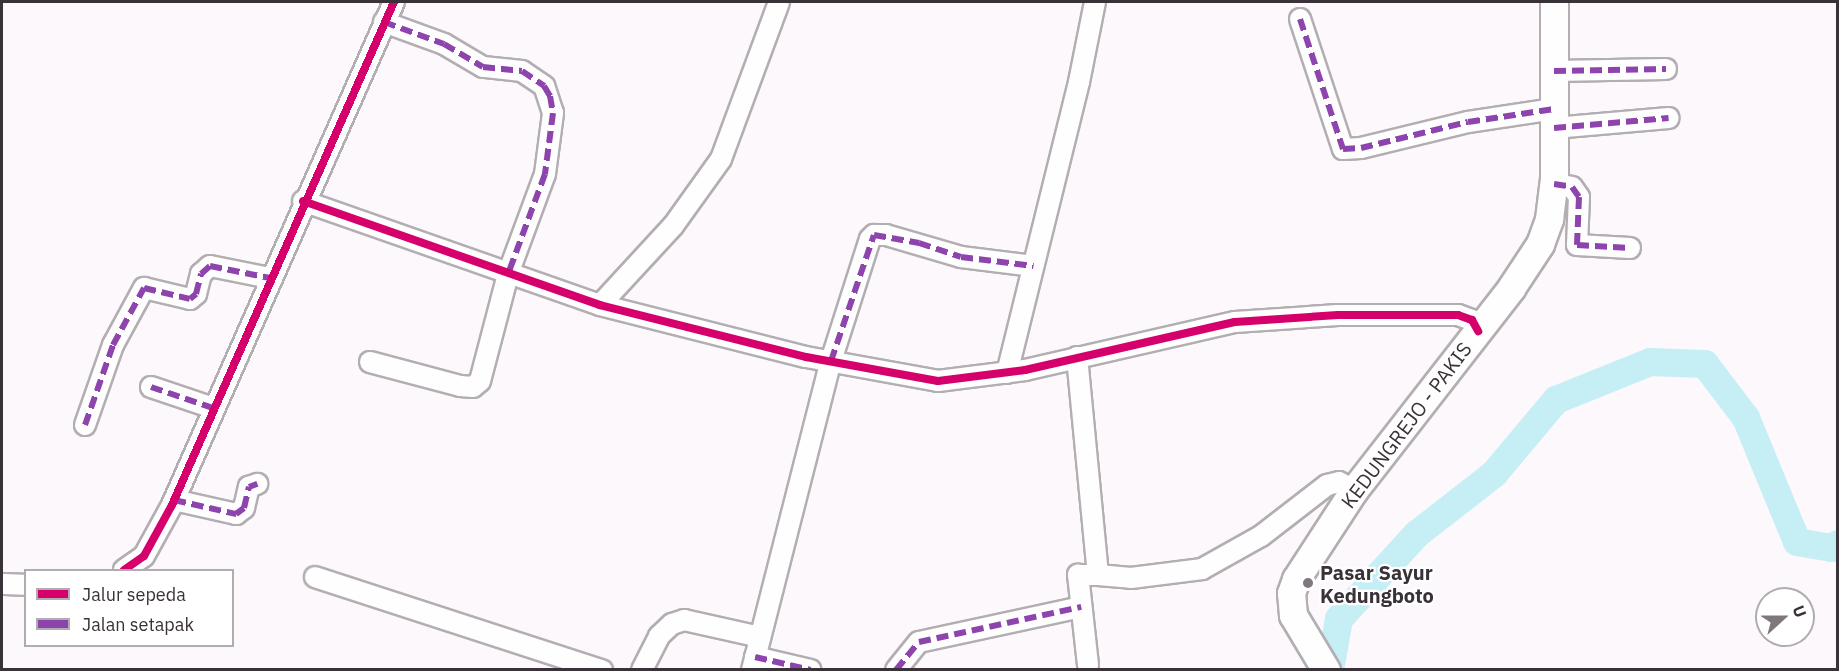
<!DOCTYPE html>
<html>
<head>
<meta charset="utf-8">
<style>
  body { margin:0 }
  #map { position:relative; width:1839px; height:671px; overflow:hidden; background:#fdf8fc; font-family:"IBM Plex Sans",sans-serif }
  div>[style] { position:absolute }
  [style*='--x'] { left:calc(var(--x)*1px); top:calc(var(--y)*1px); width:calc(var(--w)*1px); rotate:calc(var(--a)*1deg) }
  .river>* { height:28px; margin:-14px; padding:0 14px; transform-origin:14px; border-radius:14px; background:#c5eff4 }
  .roads { filter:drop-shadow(2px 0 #b3aeb2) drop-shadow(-2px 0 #b3aeb2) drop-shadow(0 2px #b3aeb2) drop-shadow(0 -2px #b3aeb2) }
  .street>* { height:20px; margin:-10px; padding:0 10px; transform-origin:10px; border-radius:10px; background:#fffeff }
  .secondary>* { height:27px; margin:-13.5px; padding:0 13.5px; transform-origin:13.5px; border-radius:13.5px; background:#fffeff }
  .quiet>* { height:6px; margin-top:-3px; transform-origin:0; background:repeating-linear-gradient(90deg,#8e44ad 0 12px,transparent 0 18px) }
  .cycleway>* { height:8px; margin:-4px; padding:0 4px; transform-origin:4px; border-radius:4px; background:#d6006c }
  .dots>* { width:16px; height:16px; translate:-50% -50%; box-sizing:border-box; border:3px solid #fff; border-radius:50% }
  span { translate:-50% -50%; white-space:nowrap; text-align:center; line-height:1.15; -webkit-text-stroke:4.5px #fff; paint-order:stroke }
  .street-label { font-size:20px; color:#3a3239 }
  .poi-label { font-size:20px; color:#3a3239; font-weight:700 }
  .left { translate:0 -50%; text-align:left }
  .frame { position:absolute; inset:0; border:3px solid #3a3239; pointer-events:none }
  .legend { position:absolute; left:24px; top:569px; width:210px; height:78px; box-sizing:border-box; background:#fff; border:2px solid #b0adb0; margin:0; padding:8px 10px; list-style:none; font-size:18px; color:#3a3239 }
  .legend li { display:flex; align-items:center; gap:12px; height:30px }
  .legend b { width:30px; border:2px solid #b0adb0 }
  .north { position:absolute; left:1755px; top:587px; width:60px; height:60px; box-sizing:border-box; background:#fff; border:2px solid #b0adb0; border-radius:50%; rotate:69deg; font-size:16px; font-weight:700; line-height:24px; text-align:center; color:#3a3239 }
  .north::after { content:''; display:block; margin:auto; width:21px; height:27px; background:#7e777d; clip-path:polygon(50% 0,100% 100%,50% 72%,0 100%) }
</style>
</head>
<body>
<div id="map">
  <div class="river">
    <i style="--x:1330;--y:670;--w:52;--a:-80"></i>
    <i style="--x:1339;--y:619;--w:115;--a:-47.5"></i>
    <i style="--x:1417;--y:534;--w:98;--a:-37.9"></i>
    <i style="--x:1494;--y:474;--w:97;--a:-50"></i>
    <i style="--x:1556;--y:400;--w:101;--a:-22"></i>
    <i style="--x:1650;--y:362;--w:55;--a:2.1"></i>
    <i style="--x:1705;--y:364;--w:68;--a:52.8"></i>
    <i style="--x:1746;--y:418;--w:134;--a:67.6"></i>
    <i style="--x:1797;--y:542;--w:35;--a:10"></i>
    <i style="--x:1831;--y:548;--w:8;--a:-30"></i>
  </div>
  <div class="roads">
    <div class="street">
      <i style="--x:1300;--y:19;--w:137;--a:71.7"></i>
      <i style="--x:1343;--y:149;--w:18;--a:-3"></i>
      <i style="--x:1361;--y:148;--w:110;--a:-13.7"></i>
      <i style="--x:1468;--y:122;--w:87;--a:-8.6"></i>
      <i style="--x:1554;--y:71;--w:112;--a:-1"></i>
      <i style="--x:1554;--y:128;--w:115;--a:-5"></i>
      <i style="--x:1554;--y:184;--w:18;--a:9"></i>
      <i style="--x:1572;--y:187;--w:12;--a:55"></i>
      <i style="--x:1579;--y:197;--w:48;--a:92.4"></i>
      <i style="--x:1577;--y:245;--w:53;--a:3.2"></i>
      <i style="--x:303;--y:201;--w:315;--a:19.3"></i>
      <i style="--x:600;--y:305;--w:212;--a:14.2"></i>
      <i style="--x:806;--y:357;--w:134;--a:10.3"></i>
      <i style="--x:938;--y:381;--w:88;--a:-7.2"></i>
      <i style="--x:1025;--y:370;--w:215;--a:-12.9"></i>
      <i style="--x:1235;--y:322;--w:103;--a:-3.9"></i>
      <i style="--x:1338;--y:315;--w:120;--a:0"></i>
      <i style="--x:1458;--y:315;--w:15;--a:20"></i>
      <i style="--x:1472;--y:320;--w:13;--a:61"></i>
      <i style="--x:600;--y:305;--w:108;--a:-47.3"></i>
      <i style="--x:673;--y:226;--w:82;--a:-54.4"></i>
      <i style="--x:721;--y:159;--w:167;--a:-69.7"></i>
      <i style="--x:1077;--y:357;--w:219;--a:84.5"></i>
      <i style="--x:1098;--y:575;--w:33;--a:5"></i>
      <i style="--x:1131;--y:578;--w:72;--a:-7.2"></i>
      <i style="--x:1202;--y:569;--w:68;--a:-29.2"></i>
      <i style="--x:1261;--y:536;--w:83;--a:-37.7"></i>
      <i style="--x:1327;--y:485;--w:12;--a:-14"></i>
      <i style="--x:1339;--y:482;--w:17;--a:28"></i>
      <i style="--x:370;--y:362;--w:93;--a:14.9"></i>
      <i style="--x:460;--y:386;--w:13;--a:4"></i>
      <i style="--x:473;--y:387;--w:9;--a:-41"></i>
      <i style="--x:480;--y:381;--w:111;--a:-75.3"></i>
      <i style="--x:508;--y:274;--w:107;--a:-69.7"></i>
      <i style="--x:545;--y:174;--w:62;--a:-82.5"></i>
      <i style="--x:553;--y:113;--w:28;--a:-108"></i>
      <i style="--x:544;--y:86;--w:27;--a:-146"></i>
      <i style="--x:522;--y:71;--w:39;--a:-174"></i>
      <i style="--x:483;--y:67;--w:45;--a:-149.5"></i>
      <i style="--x:444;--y:44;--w:64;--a:-159.9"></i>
      <i style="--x:1007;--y:373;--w:300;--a:-76.1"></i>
      <i style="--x:1079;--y:82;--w:82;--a:-78.7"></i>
      <i style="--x:151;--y:387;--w:65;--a:18.7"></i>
      <i style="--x:85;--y:425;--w:85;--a:-70.7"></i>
      <i style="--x:113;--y:345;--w:65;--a:-61.5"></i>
      <i style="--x:144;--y:288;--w:47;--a:13.4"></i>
      <i style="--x:190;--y:299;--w:8;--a:-40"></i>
      <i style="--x:196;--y:294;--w:21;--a:-76"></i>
      <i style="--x:201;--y:274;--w:12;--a:-42"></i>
      <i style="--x:210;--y:266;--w:61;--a:11.3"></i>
      <i style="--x:174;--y:500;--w:64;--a:12.7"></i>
      <i style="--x:236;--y:514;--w:10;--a:-37"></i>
      <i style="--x:244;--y:508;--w:22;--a:-77"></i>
      <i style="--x:249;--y:487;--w:9;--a:-21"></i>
      <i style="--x:124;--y:570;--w:24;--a:-35"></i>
      <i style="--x:144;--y:556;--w:58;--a:-61.2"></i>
      <i style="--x:172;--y:505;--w:550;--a:-66.19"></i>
      <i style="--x:315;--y:577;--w:302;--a:18"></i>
      <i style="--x:2;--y:584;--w:24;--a:2"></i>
      <i style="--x:755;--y:657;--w:57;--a:13.1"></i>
      <i style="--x:1088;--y:665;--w:91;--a:-96.3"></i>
      <i style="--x:1078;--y:575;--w:20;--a:0"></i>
      <i style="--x:642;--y:670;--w:38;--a:-63"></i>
      <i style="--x:659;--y:636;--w:18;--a:-43"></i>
      <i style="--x:672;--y:624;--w:13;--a:-18"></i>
      <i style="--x:684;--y:620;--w:78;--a:12.6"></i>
      <i style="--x:752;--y:670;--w:319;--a:-75.7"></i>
      <i style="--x:831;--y:361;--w:128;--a:-72.3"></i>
      <i style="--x:870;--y:239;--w:6;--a:-45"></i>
      <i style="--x:874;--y:235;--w:12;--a:0"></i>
      <i style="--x:886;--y:235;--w:78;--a:16.3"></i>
      <i style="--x:961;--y:257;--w:73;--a:7.1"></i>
      <i style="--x:896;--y:670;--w:36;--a:-51"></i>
      <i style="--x:919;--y:642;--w:166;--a:-12.2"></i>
    </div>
    <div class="secondary">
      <i style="--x:1326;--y:670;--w:64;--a:-121"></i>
      <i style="--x:1293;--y:615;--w:22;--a:-95"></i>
      <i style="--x:1291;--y:593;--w:15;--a:-70"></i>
      <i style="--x:1296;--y:579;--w:106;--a:-56.9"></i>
      <i style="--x:1354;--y:490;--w:256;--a:-52.1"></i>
      <i style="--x:1511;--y:288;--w:53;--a:-56.6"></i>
      <i style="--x:1540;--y:244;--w:27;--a:-70"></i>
      <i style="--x:1549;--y:219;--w:39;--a:-83"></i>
      <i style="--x:1554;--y:180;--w:178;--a:-90"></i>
    </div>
  </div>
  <div class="quiet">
    <i style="--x:1300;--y:19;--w:137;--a:71.7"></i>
    <i style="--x:1343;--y:149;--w:18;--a:-3"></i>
    <i style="--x:1361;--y:148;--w:110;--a:-13.7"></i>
    <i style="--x:1468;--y:122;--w:87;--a:-8.6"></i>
    <i style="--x:384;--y:22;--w:64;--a:20.1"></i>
    <i style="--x:444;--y:44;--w:45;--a:30.5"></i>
    <i style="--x:483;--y:67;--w:39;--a:6"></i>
    <i style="--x:522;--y:71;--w:27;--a:34"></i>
    <i style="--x:544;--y:86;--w:12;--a:59"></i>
    <i style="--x:550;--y:96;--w:17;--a:80"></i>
    <i style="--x:553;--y:113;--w:62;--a:97.5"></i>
    <i style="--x:545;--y:174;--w:107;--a:110.3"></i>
    <i style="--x:1554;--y:71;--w:112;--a:-1"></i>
    <i style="--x:1554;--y:128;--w:115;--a:-5"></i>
    <i style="--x:1554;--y:184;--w:18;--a:9"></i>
    <i style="--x:1572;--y:187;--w:12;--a:55"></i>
    <i style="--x:1579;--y:197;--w:48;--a:92.4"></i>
    <i style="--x:1577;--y:245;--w:53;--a:3.2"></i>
    <i style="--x:831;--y:361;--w:133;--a:-71.2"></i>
    <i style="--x:874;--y:235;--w:46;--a:10.1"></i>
    <i style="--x:919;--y:243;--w:44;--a:18.4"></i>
    <i style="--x:961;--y:257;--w:73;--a:7.1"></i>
    <i style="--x:151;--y:387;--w:65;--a:18.7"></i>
    <i style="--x:85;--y:425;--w:85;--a:-70.7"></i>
    <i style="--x:113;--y:345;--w:65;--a:-61.5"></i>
    <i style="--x:144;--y:288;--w:47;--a:13.4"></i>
    <i style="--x:190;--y:299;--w:8;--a:-40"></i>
    <i style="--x:196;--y:294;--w:21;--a:-76"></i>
    <i style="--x:201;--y:274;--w:12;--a:-42"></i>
    <i style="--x:210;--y:266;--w:61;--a:11.3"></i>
    <i style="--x:174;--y:500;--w:64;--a:12.7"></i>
    <i style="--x:236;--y:514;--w:10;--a:-37"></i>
    <i style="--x:244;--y:508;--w:22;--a:-77"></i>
    <i style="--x:249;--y:487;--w:9;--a:-21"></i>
    <i style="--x:755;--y:657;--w:57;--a:13.1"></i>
    <i style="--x:896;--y:670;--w:36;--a:-51"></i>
    <i style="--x:919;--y:642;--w:166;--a:-12.2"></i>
  </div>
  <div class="cycleway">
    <i style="--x:303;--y:201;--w:315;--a:19.3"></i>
    <i style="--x:600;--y:305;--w:212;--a:14.2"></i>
    <i style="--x:806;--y:357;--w:134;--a:10.3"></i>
    <i style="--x:938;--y:381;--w:88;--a:-7.2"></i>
    <i style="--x:1025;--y:370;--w:215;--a:-12.9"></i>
    <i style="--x:1235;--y:322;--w:103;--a:-3.9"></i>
    <i style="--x:1338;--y:315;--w:120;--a:0"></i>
    <i style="--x:1458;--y:315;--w:15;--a:20"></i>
    <i style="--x:1472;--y:320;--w:13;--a:61"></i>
    <i style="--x:124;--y:570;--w:24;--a:-35"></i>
    <i style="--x:144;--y:556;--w:58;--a:-61.2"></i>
    <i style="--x:172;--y:505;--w:550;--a:-66.19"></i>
  </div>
  <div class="dots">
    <i style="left:1308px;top:583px;background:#7e777d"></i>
  </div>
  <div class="street-label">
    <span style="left:1406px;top:425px;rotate:-53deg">KEDUNGREJO - PAKIS</span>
  </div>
  <div class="poi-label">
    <span class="left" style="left:1320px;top:584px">Pasar Sayur<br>Kedungboto</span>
  </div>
  <div class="frame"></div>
  <ul class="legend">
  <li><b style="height:8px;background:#d6006c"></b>Jalur sepeda</li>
  <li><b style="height:8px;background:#8e44ad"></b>Jalan setapak</li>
  </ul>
  <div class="north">U</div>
</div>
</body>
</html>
